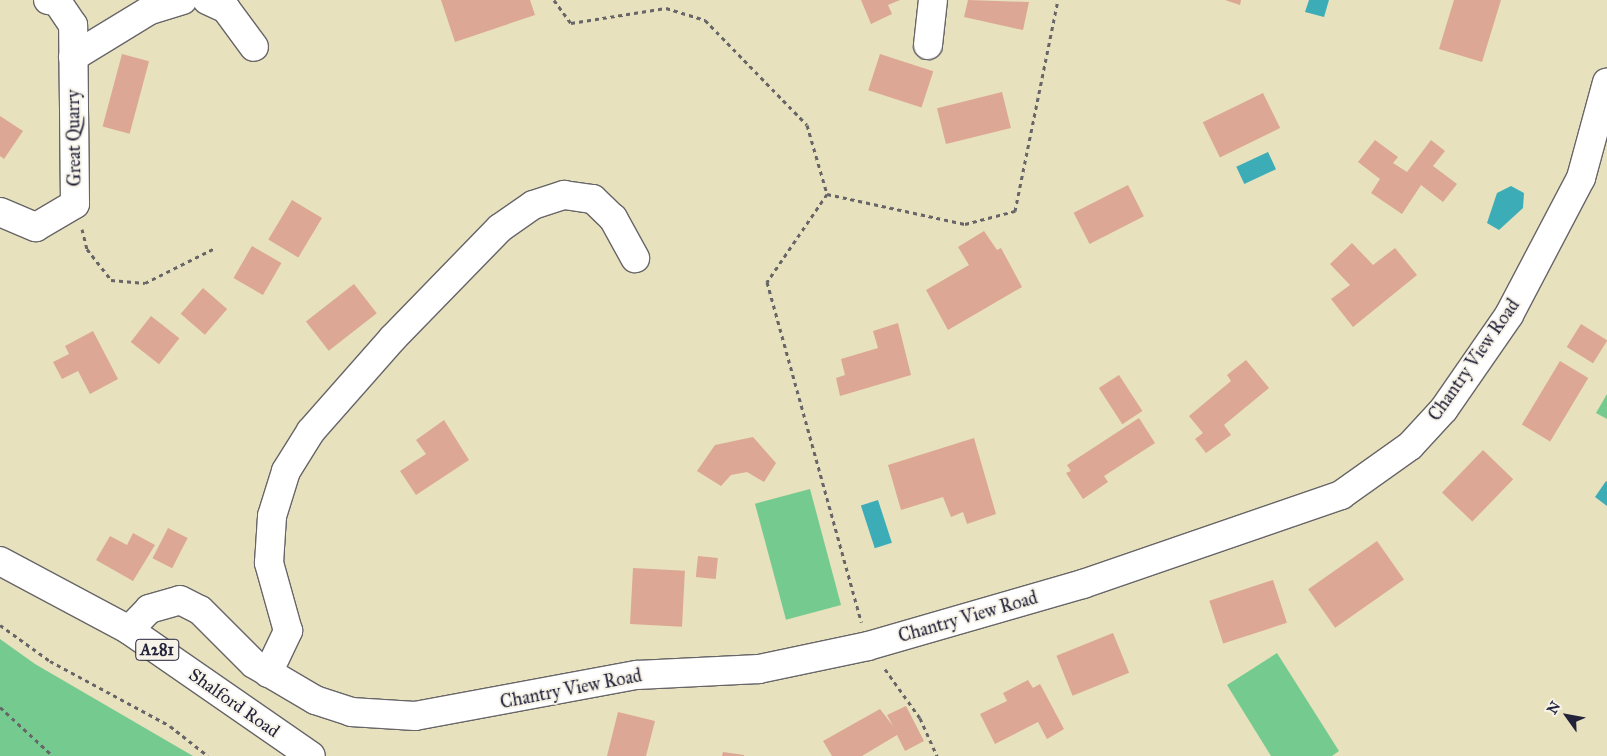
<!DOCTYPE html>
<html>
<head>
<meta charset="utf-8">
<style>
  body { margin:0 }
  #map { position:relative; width:1607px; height:756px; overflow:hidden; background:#e8e1bd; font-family:"IM FELL Great Primer",serif }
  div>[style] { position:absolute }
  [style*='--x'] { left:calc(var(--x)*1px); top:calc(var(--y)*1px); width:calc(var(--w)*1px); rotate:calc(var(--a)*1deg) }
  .green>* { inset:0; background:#75cb8f; transform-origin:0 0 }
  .water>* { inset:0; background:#3cadb7; transform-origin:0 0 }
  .building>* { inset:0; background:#dca794; transform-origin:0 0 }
  .path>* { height:3px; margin-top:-1.5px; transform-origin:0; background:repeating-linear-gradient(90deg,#676568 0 4px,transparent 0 8px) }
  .roads { filter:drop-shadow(1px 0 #676568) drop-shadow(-1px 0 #676568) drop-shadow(0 1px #676568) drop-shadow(0 -1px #676568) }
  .minor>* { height:28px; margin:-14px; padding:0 14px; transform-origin:14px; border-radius:14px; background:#fff }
  .major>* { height:28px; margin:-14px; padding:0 14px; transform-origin:14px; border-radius:14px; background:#fff }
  span { translate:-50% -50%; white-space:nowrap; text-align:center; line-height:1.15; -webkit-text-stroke:4px #f7f3e8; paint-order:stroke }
  .shield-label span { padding:1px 4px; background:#f7f3e8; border:1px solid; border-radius:4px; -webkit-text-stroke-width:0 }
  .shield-label { font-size:16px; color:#22223b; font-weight:700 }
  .street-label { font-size:18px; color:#22223b }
  .north { position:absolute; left:1542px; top:691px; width:50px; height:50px; -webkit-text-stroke:4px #f7f3e8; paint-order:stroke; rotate:302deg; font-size:14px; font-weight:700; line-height:20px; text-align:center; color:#22223b }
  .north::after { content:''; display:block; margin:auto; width:18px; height:22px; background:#22223b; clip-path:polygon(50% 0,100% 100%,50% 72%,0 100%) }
</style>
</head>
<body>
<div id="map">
  <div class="green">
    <i style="clip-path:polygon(1607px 394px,1607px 419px,1596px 413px)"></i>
    <i style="left:810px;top:489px;width:120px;height:57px;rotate:75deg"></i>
    <i style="clip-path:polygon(0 639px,35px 664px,193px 756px,0 756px)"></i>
    <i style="clip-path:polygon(1277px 653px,1339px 751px,1332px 756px,1271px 756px,1227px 685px)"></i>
  </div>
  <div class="water">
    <i style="clip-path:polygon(1309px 0,1329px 0,1324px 17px,1305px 12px)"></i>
    <i style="left:1268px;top:152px;width:19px;height:35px;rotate:65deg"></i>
    <i style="clip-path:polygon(1511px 186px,1524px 193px,1523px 208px,1499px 230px,1487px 223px,1497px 193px)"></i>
    <i style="clip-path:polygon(1606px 481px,1607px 482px,1607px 506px,1595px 497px)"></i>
    <i style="left:878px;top:500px;width:45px;height:18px;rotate:72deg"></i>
  </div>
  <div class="building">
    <i style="clip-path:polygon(441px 0,530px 0,535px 15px,455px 42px)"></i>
    <i style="clip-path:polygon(861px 0,900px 0,888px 5px,892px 14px,871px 24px)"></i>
    <i style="clip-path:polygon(968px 0,1029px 2px,1023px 30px,964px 17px)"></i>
    <i style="clip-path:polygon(1225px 0,1241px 0,1240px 5px)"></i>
    <i style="clip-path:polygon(1454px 0,1501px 0,1482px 62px,1439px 49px)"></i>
    <i style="left:122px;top:54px;width:28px;height:75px;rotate:15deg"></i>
    <i style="left:880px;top:54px;width:56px;height:38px;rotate:18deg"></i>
    <i style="left:1002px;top:92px;width:37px;height:67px;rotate:76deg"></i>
    <i style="left:1263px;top:93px;width:39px;height:67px;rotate:64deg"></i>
    <i style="clip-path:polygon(0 116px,23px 131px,4px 159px,0 156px)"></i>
    <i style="clip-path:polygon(1375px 140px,1398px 157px,1393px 163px,1407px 172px,1431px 140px,1445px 151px,1433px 166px,1457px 184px,1443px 202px,1421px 185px,1402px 214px,1371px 193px,1380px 179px,1358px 162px)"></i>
    <i style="left:1128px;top:185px;width:35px;height:61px;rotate:63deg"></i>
    <i style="left:292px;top:200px;width:35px;height:46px;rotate:31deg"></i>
    <i style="clip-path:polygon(984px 231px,997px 250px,1001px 248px,1022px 287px,948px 330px,926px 290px,969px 265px,958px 247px)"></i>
    <i style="clip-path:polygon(1352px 243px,1373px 265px,1395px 248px,1417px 275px,1353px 327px,1331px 299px,1350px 285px,1330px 264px)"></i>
    <i style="left:252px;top:246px;width:34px;height:37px;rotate:30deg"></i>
    <i style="left:354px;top:284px;width:37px;height:61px;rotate:52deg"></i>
    <i style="left:203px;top:288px;width:32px;height:34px;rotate:41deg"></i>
    <i style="left:151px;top:316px;width:36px;height:33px;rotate:38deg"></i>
    <i style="clip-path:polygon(898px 323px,911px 375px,840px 396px,836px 378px,845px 375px,841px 359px,878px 348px,873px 331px)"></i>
    <i style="left:1581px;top:324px;width:31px;height:27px;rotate:32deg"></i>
    <i style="clip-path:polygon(93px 331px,118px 379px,90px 394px,78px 371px,62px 379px,53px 362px,69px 354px,65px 346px)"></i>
    <i style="clip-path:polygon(1246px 360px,1269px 388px,1224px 425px,1231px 435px,1206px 453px,1195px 439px,1203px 433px,1189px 416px,1231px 381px,1227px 375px)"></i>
    <i style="left:1560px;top:361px;width:33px;height:74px;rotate:31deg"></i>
    <i style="left:1119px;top:375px;width:43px;height:24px;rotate:57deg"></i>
    <i style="clip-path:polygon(1139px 418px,1155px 443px,1104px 476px,1108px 482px,1083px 499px,1066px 473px,1071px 471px,1067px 465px)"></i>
    <i style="clip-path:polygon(444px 420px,469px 460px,416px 495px,400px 471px,426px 454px,416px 440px)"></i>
    <i style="clip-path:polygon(753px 437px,776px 463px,764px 482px,747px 472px,731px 475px,721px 486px,697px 471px,715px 445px)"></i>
    <i style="clip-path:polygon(974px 438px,996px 514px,967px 524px,963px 512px,951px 517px,943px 497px,901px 510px,888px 465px)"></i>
    <i style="left:1483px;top:450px;width:42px;height:59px;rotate:44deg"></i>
    <i style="left:168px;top:528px;width:22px;height:34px;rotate:27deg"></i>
    <i style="clip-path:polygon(133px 533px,155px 545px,133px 581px,96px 560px,110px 536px,127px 545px)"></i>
    <i style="left:1377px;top:541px;width:47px;height:84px;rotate:55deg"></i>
    <i style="left:698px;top:556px;width:20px;height:21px;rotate:6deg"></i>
    <i style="left:633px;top:568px;width:52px;height:56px;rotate:3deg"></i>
    <i style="left:1273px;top:580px;width:45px;height:67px;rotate:72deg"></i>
    <i style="left:1113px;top:633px;width:43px;height:61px;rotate:68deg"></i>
    <i style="clip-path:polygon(1028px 680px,1033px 688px,1040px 684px,1064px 729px,1047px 739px,1038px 722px,995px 744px,980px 714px,1007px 701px,1003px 693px)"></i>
    <i style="clip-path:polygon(906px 706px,924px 741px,905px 751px,897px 735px,862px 756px,832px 756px,823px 741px,880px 709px,893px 726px,887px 715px)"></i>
    <i style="clip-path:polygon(618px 712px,655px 721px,646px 756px,607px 756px)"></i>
    <i style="clip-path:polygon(723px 752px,744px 755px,744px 756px,722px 756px)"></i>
  </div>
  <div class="path">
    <i style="--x:554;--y:0;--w:29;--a:54"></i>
    <i style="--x:571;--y:23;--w:96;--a:-9"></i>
    <i style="--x:666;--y:8;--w:41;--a:17.1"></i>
    <i style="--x:705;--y:20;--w:146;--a:45.8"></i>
    <i style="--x:807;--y:125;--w:72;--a:73.8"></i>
    <i style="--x:827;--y:194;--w:107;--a:124.3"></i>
    <i style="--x:767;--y:282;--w:353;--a:74.5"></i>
    <i style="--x:827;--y:194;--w:141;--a:12.3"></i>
    <i style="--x:965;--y:224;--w:52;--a:-14.6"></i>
    <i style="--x:1015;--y:211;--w:215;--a:-78.5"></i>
    <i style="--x:82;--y:229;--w:21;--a:76"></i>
    <i style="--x:87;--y:249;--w:39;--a:52"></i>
    <i style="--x:111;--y:280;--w:34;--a:5"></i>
    <i style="--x:145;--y:283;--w:78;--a:-26.6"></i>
    <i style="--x:0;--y:625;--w:62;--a:35.8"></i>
    <i style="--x:50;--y:661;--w:136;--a:28.4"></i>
    <i style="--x:170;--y:726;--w:48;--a:38.3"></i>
    <i style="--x:885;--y:669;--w:60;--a:54.5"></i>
    <i style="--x:920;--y:718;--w:42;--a:65.9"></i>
    <i style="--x:0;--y:707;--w:72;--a:42.8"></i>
  </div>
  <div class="roads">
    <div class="minor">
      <i style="--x:207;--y:0;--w:21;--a:25"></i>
      <i style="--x:226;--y:9;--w:47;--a:53.6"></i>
      <i style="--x:928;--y:45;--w:45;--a:-83.7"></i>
      <i style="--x:73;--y:57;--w:90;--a:-31.4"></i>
      <i style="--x:150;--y:10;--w:34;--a:-17"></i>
      <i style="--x:0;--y:212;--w:39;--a:23"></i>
      <i style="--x:36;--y:227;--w:45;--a:-30.5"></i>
      <i style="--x:75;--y:204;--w:179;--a:-90.6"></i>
      <i style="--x:73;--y:25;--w:29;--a:-124"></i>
      <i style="--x:57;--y:1;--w:9;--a:-174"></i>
      <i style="--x:129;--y:630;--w:29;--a:-46"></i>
      <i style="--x:149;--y:609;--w:32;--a:-16"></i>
      <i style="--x:180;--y:600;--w:22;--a:27"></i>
      <i style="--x:200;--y:610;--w:76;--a:45"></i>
      <i style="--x:254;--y:664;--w:71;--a:30.5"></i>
      <i style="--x:315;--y:700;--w:38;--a:18"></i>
      <i style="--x:351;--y:712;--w:64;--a:3.6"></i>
      <i style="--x:415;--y:716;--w:226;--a:-10.5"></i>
      <i style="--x:637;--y:675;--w:122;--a:-2.8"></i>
      <i style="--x:759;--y:669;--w:111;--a:-11.9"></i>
      <i style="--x:868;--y:646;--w:224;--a:-16.1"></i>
      <i style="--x:1083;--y:584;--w:273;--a:-19"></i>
      <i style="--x:1341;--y:495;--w:85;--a:-35.4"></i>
      <i style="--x:1410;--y:446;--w:50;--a:-47.4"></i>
      <i style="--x:1444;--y:409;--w:114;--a:-55.3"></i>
      <i style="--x:1509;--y:315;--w:155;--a:-62.3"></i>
      <i style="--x:1581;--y:178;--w:99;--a:-74.8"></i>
      <i style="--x:268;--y:673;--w:47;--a:-64.5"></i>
      <i style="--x:288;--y:631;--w:71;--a:-105.6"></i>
      <i style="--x:269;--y:563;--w:47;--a:-86.3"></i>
      <i style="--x:272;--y:516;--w:47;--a:-72.7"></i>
      <i style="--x:286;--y:471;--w:47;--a:-58"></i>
      <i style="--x:311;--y:431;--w:123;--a:-48.6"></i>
      <i style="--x:392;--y:339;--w:155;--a:-45.8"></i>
      <i style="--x:500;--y:228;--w:40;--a:-34.9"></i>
      <i style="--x:533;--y:205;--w:33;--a:-18"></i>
      <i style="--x:564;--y:195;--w:29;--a:8"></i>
      <i style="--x:593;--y:199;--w:28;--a:44"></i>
      <i style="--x:613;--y:218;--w:46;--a:61.2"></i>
    </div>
    <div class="major">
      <i style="--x:0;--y:561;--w:146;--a:28.1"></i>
      <i style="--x:129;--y:630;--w:221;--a:34.7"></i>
    </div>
  </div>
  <div class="shield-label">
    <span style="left:157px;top:650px">A281</span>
  </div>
  <div class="street-label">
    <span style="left:74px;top:138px;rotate:-91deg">Great Quarry</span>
    <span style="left:1474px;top:360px;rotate:-55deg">Chantry View Road</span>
    <span style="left:968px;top:617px;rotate:-16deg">Chantry View Road</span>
    <span style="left:571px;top:689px;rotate:-11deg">Chantry View Road</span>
    <span style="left:234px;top:703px;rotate:35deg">Shalford Road</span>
  </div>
  <div class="north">N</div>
</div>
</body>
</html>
